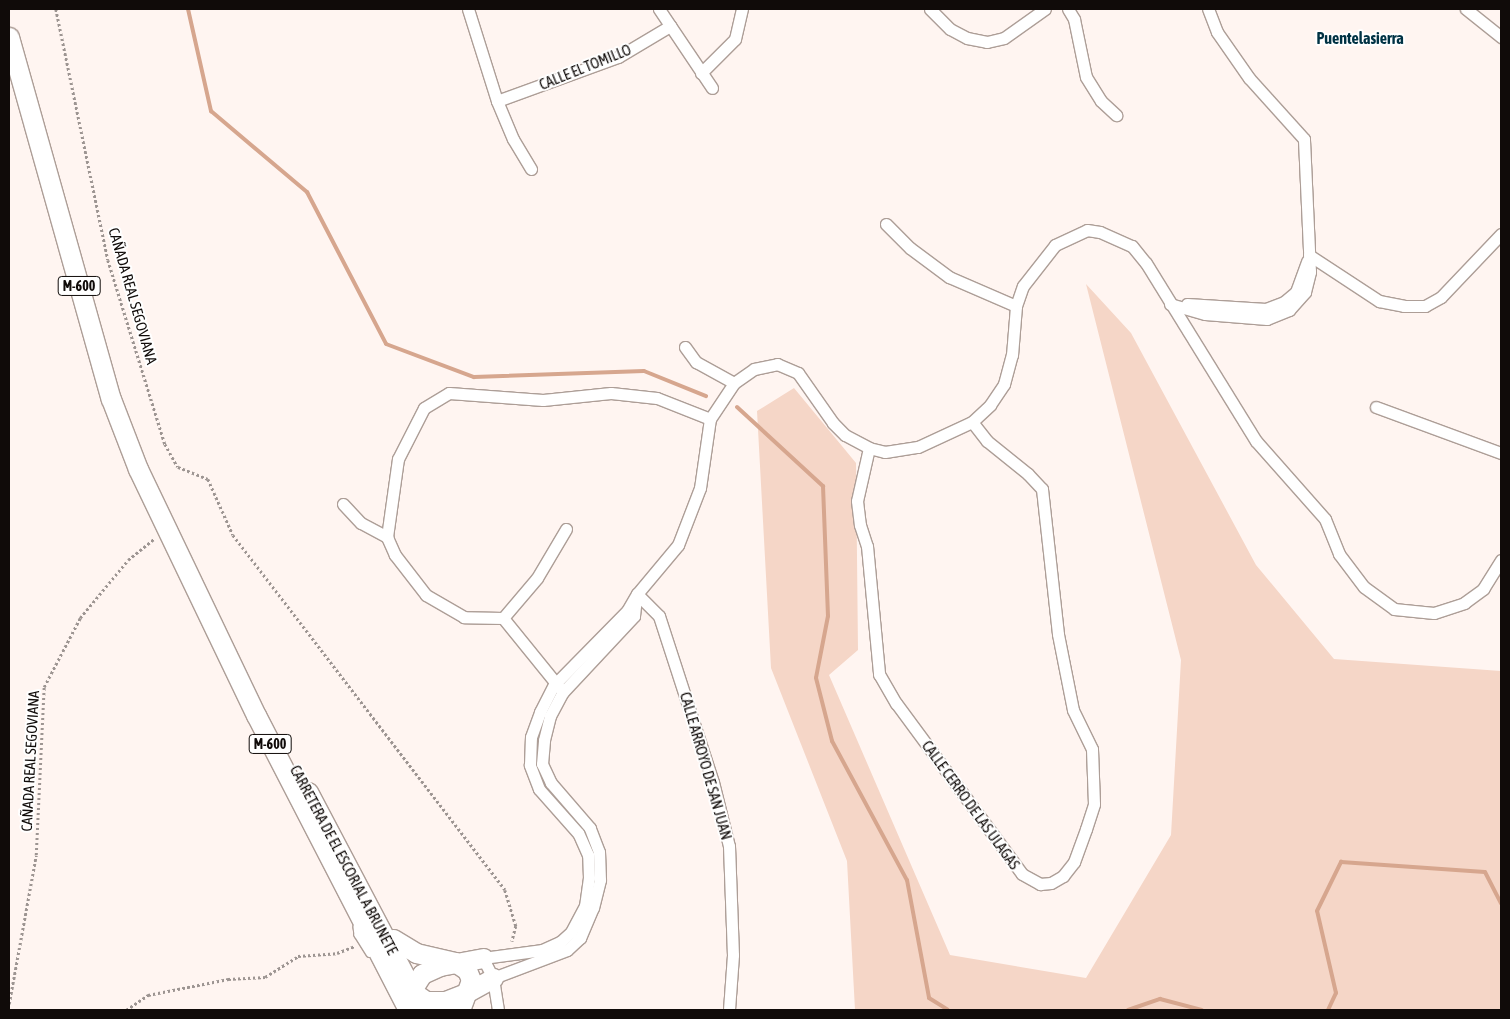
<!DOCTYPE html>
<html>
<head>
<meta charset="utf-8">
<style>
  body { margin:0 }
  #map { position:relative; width:1510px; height:1019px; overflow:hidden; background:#fff5f1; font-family:"Asap Condensed",sans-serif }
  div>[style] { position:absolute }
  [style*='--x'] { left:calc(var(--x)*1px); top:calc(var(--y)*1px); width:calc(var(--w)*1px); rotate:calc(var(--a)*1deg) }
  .green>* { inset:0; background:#f5d6c7 }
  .stream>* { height:4px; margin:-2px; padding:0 2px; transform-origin:2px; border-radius:2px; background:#d6a68e }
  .path>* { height:2.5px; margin-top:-1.25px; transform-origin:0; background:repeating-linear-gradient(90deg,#9d9592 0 2.5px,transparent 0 5px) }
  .roads { filter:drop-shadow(1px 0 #ad9e97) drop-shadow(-1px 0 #ad9e97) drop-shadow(0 1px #ad9e97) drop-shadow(0 -1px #ad9e97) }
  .service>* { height:5.5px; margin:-2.75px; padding:0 2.75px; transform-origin:2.75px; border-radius:2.75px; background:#fff }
  .minor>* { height:11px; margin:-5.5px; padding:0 5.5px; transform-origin:5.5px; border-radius:5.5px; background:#fff }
  .trunk>* { height:19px; margin:-9.5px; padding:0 9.5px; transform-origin:9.5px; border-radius:9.5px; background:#fff }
  span { translate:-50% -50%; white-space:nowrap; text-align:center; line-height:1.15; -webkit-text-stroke:4px #fff; paint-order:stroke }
  .shield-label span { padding:1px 4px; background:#fff; border:1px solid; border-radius:4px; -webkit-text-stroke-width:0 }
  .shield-label { font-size:14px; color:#100b09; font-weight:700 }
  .street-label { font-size:15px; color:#100b09 }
  .neighbourhood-label { font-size:16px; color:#003244; font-weight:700 }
  .frame { position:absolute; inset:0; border:10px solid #100b09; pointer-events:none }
</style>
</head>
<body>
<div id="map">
  <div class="green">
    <i style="clip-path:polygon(1086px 284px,1131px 333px,1256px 565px,1334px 659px,1501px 671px,1501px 1010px,855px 1010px,847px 861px,771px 668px,757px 411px,794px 388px,856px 463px,858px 650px,829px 675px,950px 955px,1086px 978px,1171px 835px,1181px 660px)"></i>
  </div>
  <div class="stream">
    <i style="--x:188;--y:9;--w:105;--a:77.3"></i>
    <i style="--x:211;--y:111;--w:126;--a:40.2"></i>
    <i style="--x:307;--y:192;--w:171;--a:62.5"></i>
    <i style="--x:386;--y:344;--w:94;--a:20.6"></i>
    <i style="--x:474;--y:377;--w:170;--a:-2"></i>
    <i style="--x:644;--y:371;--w:67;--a:22"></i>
    <i style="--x:737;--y:407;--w:117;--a:42.6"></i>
    <i style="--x:823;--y:486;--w:130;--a:87.8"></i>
    <i style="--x:828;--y:616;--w:63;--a:101"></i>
    <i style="--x:816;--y:678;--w:65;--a:75.7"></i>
    <i style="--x:832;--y:741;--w:158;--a:61.7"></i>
    <i style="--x:907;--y:880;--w:120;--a:79.4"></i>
    <i style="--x:929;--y:998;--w:22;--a:32"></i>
    <i style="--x:1128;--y:1010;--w:34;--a:-19"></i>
    <i style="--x:1160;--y:999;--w:43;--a:14.7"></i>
    <i style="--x:1328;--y:1010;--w:19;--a:-65"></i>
    <i style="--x:1336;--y:993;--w:84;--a:-103"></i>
    <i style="--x:1317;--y:911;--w:55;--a:-63.9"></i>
    <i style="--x:1341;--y:862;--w:144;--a:4"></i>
    <i style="--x:1485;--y:872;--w:35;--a:63"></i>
  </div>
  <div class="path">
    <i style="--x:56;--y:9;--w:256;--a:78.3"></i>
    <i style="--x:108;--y:260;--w:193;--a:72.8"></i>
    <i style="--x:165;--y:444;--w:26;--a:61"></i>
    <i style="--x:178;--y:467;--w:32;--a:22"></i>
    <i style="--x:208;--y:479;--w:61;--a:65.9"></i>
    <i style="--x:233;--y:535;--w:447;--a:52.5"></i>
    <i style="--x:505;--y:890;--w:38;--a:73"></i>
    <i style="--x:516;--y:926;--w:16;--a:104"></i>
    <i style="--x:9;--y:1004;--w:151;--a:-79.7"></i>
    <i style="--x:36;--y:855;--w:168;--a:-87.3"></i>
    <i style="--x:44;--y:687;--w:78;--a:-62.4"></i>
    <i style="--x:80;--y:618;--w:75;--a:-50.4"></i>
    <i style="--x:128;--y:560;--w:33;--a:-39"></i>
    <i style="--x:126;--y:1010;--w:27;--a:-34"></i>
    <i style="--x:148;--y:995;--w:82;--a:-11.3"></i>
    <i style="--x:228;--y:979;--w:37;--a:-3"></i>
    <i style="--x:265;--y:977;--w:39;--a:-32"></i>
    <i style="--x:298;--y:956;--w:39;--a:-4"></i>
    <i style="--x:337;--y:953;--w:19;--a:-21"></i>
  </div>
  <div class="roads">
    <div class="service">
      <i style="--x:357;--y:927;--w:8;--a:83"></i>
      <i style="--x:358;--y:935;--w:22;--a:58"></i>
    </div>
    <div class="minor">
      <i style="--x:468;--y:9;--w:96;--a:72.5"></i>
      <i style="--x:497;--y:101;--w:41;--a:67.2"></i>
      <i style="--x:513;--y:139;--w:35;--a:59"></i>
      <i style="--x:659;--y:9;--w:95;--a:56.1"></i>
      <i style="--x:930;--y:9;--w:28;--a:45"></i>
      <i style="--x:950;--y:29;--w:19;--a:28"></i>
      <i style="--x:967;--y:38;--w:20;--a:11"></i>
      <i style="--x:987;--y:42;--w:17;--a:-13"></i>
      <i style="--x:1004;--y:38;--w:50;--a:-35.3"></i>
      <i style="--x:1068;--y:9;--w:12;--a:59"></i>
      <i style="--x:1074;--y:19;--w:59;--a:78.3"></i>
      <i style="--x:1086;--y:77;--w:28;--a:58"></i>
      <i style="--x:1101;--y:101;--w:21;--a:43"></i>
      <i style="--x:1466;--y:9;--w:45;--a:38.7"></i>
      <i style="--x:701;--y:73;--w:48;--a:-45"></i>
      <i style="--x:735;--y:39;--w:31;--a:-77"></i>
      <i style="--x:497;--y:101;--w:129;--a:-20"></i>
      <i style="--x:618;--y:57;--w:61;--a:-30.8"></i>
      <i style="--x:886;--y:224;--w:34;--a:45"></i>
      <i style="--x:910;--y:248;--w:49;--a:36.6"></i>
      <i style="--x:949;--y:277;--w:73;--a:23.4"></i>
      <i style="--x:1309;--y:255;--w:84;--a:33.3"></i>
      <i style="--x:1379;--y:301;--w:25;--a:11"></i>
      <i style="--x:1404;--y:306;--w:21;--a:0"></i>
      <i style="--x:1425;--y:306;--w:18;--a:-29"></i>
      <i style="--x:1441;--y:297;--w:87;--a:-46.4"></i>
      <i style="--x:1170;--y:304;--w:36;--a:16"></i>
      <i style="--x:1205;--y:314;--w:62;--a:4.6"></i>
      <i style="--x:1267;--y:319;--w:24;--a:-22"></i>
      <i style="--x:1289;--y:310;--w:24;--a:-48"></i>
      <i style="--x:1305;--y:292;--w:21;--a:-76"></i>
      <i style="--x:1310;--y:272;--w:133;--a:-92.6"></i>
      <i style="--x:1304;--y:139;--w:82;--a:-132"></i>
      <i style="--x:1249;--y:78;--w:56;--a:-124.8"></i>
      <i style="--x:1217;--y:32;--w:25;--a:-111"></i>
      <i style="--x:1187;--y:304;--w:79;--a:3.6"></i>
      <i style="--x:1266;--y:309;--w:19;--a:-21"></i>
      <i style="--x:1284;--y:302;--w:16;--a:-40"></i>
      <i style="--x:1296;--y:292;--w:33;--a:-70"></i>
      <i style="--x:685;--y:347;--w:19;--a:54"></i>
      <i style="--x:696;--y:362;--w:43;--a:28.9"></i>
      <i style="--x:1376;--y:407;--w:133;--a:20.2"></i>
      <i style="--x:869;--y:448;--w:54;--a:102.8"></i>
      <i style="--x:857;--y:501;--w:24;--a:83"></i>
      <i style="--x:860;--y:525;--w:22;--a:72"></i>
      <i style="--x:867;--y:546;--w:129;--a:84.6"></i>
      <i style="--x:879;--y:674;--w:34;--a:60"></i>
      <i style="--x:896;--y:703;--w:212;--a:53.6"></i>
      <i style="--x:1022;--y:874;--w:21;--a:29"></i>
      <i style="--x:1040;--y:884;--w:11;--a:-5"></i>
      <i style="--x:1051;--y:883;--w:14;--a:-30"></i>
      <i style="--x:1063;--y:876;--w:18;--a:-52"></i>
      <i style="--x:1074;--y:862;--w:35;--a:-70"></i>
      <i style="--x:1086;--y:829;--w:26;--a:-72"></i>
      <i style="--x:1094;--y:804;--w:55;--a:-92.1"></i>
      <i style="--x:1092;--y:749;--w:43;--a:-116"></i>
      <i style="--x:1073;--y:710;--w:77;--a:-101.2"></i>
      <i style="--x:1058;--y:634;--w:146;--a:-96.3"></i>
      <i style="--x:1042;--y:489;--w:21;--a:-133"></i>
      <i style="--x:1028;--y:474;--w:53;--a:-141.2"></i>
      <i style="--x:987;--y:441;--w:24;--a:-128"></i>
      <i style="--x:343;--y:504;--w:26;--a:47"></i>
      <i style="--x:361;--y:523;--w:30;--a:28"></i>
      <i style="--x:637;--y:594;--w:31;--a:45"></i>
      <i style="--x:659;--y:616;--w:175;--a:72"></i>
      <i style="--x:713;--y:782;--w:66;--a:76"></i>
      <i style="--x:729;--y:846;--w:109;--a:87.9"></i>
      <i style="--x:733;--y:955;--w:55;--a:94.2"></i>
      <i style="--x:503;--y:618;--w:52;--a:-49.6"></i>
      <i style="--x:537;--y:578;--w:57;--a:-59.4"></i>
      <i style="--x:563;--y:692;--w:95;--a:-129"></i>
      <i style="--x:503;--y:618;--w:39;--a:-179"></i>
      <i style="--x:464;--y:617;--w:44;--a:-149.9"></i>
      <i style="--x:426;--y:595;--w:51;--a:-127.8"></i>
      <i style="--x:395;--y:555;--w:20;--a:-114"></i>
      <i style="--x:387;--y:537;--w:79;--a:-82"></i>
      <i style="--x:398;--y:459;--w:57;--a:-63"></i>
      <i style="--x:424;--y:408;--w:29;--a:-31"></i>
      <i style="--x:449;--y:393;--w:94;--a:4.3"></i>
      <i style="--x:543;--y:400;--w:68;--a:-5.9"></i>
      <i style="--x:611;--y:393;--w:46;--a:6.2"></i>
      <i style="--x:657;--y:398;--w:57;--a:21.6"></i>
      <i style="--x:493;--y:978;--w:79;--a:-20.7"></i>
      <i style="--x:567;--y:950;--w:18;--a:-43"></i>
      <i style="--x:580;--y:938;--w:33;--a:-67"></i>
      <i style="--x:593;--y:908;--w:29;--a:-76"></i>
      <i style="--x:600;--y:880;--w:28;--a:-92"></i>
      <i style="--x:599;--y:852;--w:26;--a:-111"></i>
      <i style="--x:590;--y:828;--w:60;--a:-130.9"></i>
      <i style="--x:551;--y:783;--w:21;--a:-115"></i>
      <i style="--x:542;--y:764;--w:24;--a:-85"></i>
      <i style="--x:544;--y:740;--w:25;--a:-76"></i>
      <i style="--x:550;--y:716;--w:27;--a:-62"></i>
      <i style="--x:563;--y:692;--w:104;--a:-46.9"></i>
      <i style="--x:634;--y:616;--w:18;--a:-84"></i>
      <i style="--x:498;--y:1010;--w:32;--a:-99"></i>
      <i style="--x:493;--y:978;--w:22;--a:-117"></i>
      <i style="--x:483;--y:958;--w:60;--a:-7.7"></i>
      <i style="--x:542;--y:950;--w:20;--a:-24"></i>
      <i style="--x:560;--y:942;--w:15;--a:-42"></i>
      <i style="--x:571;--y:932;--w:30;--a:-62"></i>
      <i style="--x:585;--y:906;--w:28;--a:-82"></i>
      <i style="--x:589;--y:878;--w:23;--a:-92"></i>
      <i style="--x:588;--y:855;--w:24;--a:-114"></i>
      <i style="--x:578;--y:833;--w:59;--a:-131.6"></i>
      <i style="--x:539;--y:789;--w:26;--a:-111"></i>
      <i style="--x:530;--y:765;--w:28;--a:-88"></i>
      <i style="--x:531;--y:737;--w:27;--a:-70"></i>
      <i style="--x:540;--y:712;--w:30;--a:-63"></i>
      <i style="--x:554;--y:685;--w:104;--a:-45.4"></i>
      <i style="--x:627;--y:611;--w:20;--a:-60"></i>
      <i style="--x:637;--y:594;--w:64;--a:-50.1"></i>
      <i style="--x:678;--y:545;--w:61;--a:-68.9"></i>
      <i style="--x:700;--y:488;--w:70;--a:-81.8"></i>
      <i style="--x:710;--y:419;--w:43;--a:-56.3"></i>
      <i style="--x:734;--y:383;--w:24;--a:-35"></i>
      <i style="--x:754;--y:369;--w:24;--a:-12"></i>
      <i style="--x:777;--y:364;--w:23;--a:23"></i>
      <i style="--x:798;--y:373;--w:61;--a:55"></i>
      <i style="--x:833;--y:423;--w:17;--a:45"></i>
      <i style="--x:845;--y:435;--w:27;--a:28"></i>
      <i style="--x:869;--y:448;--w:16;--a:14"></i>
      <i style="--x:885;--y:452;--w:33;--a:-9"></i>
      <i style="--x:918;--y:447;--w:60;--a:-24.8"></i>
      <i style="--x:972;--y:422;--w:25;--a:-43"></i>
      <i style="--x:990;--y:405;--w:25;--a:-56"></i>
      <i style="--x:1004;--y:384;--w:30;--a:-75"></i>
      <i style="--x:1012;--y:355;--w:49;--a:-85.3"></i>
      <i style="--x:1016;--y:306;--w:21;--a:-71"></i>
      <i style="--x:1023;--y:286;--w:52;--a:-52"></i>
      <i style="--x:1055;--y:245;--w:35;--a:-25"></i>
      <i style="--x:1087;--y:230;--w:13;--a:9"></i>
      <i style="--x:1100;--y:232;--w:35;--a:24"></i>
      <i style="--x:1132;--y:246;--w:22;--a:51"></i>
      <i style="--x:1146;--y:263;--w:209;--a:58.3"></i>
      <i style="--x:1256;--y:441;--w:104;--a:48.5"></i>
      <i style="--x:1325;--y:519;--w:38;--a:68"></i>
      <i style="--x:1339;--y:554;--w:41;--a:52.9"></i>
      <i style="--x:1364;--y:587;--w:37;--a:36"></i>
      <i style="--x:1394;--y:609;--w:40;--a:5.7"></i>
      <i style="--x:1434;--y:613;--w:32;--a:-18"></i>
      <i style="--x:1464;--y:603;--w:24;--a:-36"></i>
      <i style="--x:1483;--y:589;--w:34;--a:-58"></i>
    </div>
    <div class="trunk">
      <i style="--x:9;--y:37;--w:376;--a:74.3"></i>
      <i style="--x:111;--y:399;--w:75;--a:68.9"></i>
      <i style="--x:138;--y:469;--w:273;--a:64.4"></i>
      <i style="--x:256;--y:715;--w:332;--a:62.7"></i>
      <i style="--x:308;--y:792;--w:246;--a:62.2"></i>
      <i style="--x:393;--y:939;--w:27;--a:31"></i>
      <i style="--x:416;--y:953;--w:40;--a:13"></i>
      <i style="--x:455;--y:962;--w:14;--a:34"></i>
      <i style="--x:467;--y:970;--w:11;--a:68"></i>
      <i style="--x:471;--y:980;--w:32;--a:110"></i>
      <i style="--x:410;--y:990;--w:19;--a:35"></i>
      <i style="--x:426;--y:1001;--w:19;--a:0"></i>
      <i style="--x:445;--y:1001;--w:22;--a:-21"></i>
      <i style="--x:466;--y:993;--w:31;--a:-29"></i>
      <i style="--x:412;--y:990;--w:19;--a:-58"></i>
      <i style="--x:422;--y:974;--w:20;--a:-24"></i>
      <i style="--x:440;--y:966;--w:44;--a:-10.5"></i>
    </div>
  </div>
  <div class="shield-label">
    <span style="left:79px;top:286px">M-600</span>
    <span style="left:270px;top:744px">M-600</span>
  </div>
  <div class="street-label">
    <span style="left:585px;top:67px;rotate:-22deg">CALLE EL TOMILLO</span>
    <span style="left:133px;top:296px;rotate:74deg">CAÑADA REAL SEGOVIANA</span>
    <span style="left:30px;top:761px;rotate:-87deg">CAÑADA REAL SEGOVIANA</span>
    <span style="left:706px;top:766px;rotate:74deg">CALLE ARROYO DE SAN JUAN</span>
    <span style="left:971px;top:805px;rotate:54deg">CALLE CERRO DE LAS ULAGAS</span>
    <span style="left:344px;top:860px;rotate:62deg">CARRETERA DE EL ESCORIAL A BRUNETE</span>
  </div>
  <div class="neighbourhood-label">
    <span style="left:1360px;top:38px">Puentelasierra</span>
  </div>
  <div class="frame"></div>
</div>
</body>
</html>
